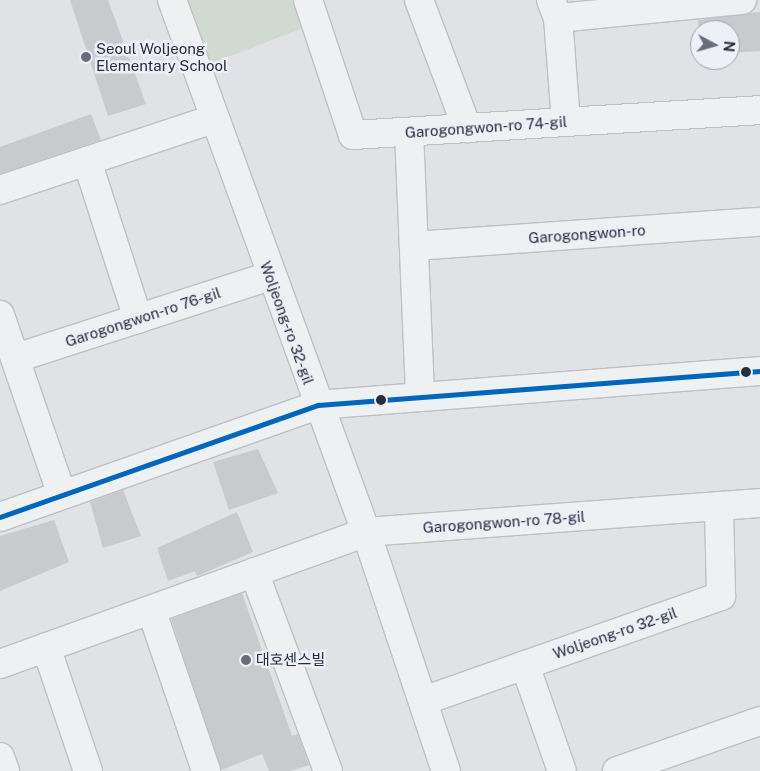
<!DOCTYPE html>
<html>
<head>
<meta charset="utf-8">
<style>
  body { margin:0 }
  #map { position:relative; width:760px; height:771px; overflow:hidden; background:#e0e2e5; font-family:"Public Sans","Noto Sans KR",sans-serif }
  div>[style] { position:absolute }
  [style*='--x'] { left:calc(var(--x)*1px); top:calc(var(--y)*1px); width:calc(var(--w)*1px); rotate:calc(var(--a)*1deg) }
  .green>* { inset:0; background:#d0dad0 }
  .building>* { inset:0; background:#c8cace }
  .roads { filter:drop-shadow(1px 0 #bec0c3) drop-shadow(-1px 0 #bec0c3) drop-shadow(0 1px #bec0c3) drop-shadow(0 -1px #bec0c3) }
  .minor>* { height:28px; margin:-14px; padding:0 14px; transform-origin:14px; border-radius:14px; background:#eff0f2 }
  .bus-1>* { height:5px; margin:-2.5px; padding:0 2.5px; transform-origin:2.5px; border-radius:2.5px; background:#0065bd }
  .dots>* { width:14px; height:14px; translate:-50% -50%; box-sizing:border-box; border:2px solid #edf0f6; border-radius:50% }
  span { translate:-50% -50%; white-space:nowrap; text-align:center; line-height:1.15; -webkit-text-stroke:5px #edf0f6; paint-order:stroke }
  .poi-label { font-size:15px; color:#262e40 }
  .left { translate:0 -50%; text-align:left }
  .street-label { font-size:15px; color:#262e40 }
  .north { position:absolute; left:690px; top:20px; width:50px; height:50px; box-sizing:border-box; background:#edf0f6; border:1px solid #9da2ad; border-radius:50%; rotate:96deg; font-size:14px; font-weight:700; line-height:20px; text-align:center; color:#262e40 }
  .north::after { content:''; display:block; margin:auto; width:18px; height:22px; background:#676d7a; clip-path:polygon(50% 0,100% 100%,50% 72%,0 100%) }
</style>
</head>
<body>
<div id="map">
  <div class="green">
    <i style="clip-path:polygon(184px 0,301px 0,310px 25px,208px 65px)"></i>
  </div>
  <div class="building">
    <i style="clip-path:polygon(70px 0,108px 0,146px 104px,108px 116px)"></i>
    <i style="clip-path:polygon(760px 12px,760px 51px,730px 53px,730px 30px,700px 30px,700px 45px,698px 20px)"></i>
    <i style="clip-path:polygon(91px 114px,101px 140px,0 174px,0 147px)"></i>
    <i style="clip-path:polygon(258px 449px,278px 493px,229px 510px,213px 462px)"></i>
    <i style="clip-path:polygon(123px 490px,141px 536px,103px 548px,90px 502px)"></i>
    <i style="clip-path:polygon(237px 512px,253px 552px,197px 576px,195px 571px,168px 581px,157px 548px)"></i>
    <i style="clip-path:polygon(54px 520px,69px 562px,0 591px,0 536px)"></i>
    <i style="clip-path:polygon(242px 593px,292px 736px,298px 734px,309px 765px,290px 771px,269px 771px,262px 754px,221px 770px,171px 619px)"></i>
  </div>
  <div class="roads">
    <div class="minor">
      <i style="--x:172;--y:0;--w:566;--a:69.97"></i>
      <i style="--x:366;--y:532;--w:252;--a:71.5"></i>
      <i style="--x:308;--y:0;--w:142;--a:71.6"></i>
      <i style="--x:353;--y:135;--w:408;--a:-3.5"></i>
      <i style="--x:419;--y:0;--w:137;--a:69.4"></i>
      <i style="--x:551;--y:0;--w:19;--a:69"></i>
      <i style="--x:558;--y:18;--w:104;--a:85.6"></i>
      <i style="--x:558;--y:18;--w:185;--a:-5.6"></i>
      <i style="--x:409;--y:132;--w:262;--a:87.6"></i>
      <i style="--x:87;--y:161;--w:166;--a:72.1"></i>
      <i style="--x:0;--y:190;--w:225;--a:-18.4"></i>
      <i style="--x:414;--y:246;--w:347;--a:-4"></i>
      <i style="--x:0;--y:315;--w:190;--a:71"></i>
      <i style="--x:16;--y:358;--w:267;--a:-17.9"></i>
      <i style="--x:0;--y:517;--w:337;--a:-19.4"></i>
      <i style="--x:318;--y:405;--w:443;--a:-4.4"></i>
      <i style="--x:254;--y:572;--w:212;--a:69.6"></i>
      <i style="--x:152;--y:612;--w:168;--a:71.2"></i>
      <i style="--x:46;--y:647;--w:131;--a:71.3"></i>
      <i style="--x:0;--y:664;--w:389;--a:-19.8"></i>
      <i style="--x:366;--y:532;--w:395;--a:-4.2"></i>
      <i style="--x:525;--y:665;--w:112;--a:70.8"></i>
      <i style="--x:423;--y:701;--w:316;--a:-19.4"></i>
      <i style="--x:721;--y:596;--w:90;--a:-91.3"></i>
      <i style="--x:0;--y:757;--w:15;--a:70"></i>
      <i style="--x:617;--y:771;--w:151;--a:-19.3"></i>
    </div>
  </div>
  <div class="bus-1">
    <i style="--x:0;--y:517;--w:337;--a:-19.4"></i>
    <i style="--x:318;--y:405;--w:443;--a:-4.4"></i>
  </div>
  <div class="dots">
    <i style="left:86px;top:57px;background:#676d7a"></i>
    <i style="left:746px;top:372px;background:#262e40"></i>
    <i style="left:381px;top:400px;background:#262e40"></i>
    <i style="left:246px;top:660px;background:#676d7a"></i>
  </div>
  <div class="poi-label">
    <span class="left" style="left:96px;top:57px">Seoul Woljeong<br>Elementary School</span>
    <span class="left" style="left:256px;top:660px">대호센스빌</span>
  </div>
  <div class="street-label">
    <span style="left:486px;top:127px;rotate:-4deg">Garogongwon-ro 74-gil</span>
    <span style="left:587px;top:234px;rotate:-4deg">Garogongwon-ro</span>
    <span style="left:143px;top:317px;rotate:-18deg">Garogongwon-ro 76-gil</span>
    <span style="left:287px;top:323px;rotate:70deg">Woljeong-ro 32-gil</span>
    <span style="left:504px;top:522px;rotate:-4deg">Garogongwon-ro 78-gil</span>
    <span style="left:615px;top:633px;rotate:-19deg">Woljeong-ro 32-gil</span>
  </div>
  <div class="north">N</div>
</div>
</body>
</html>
